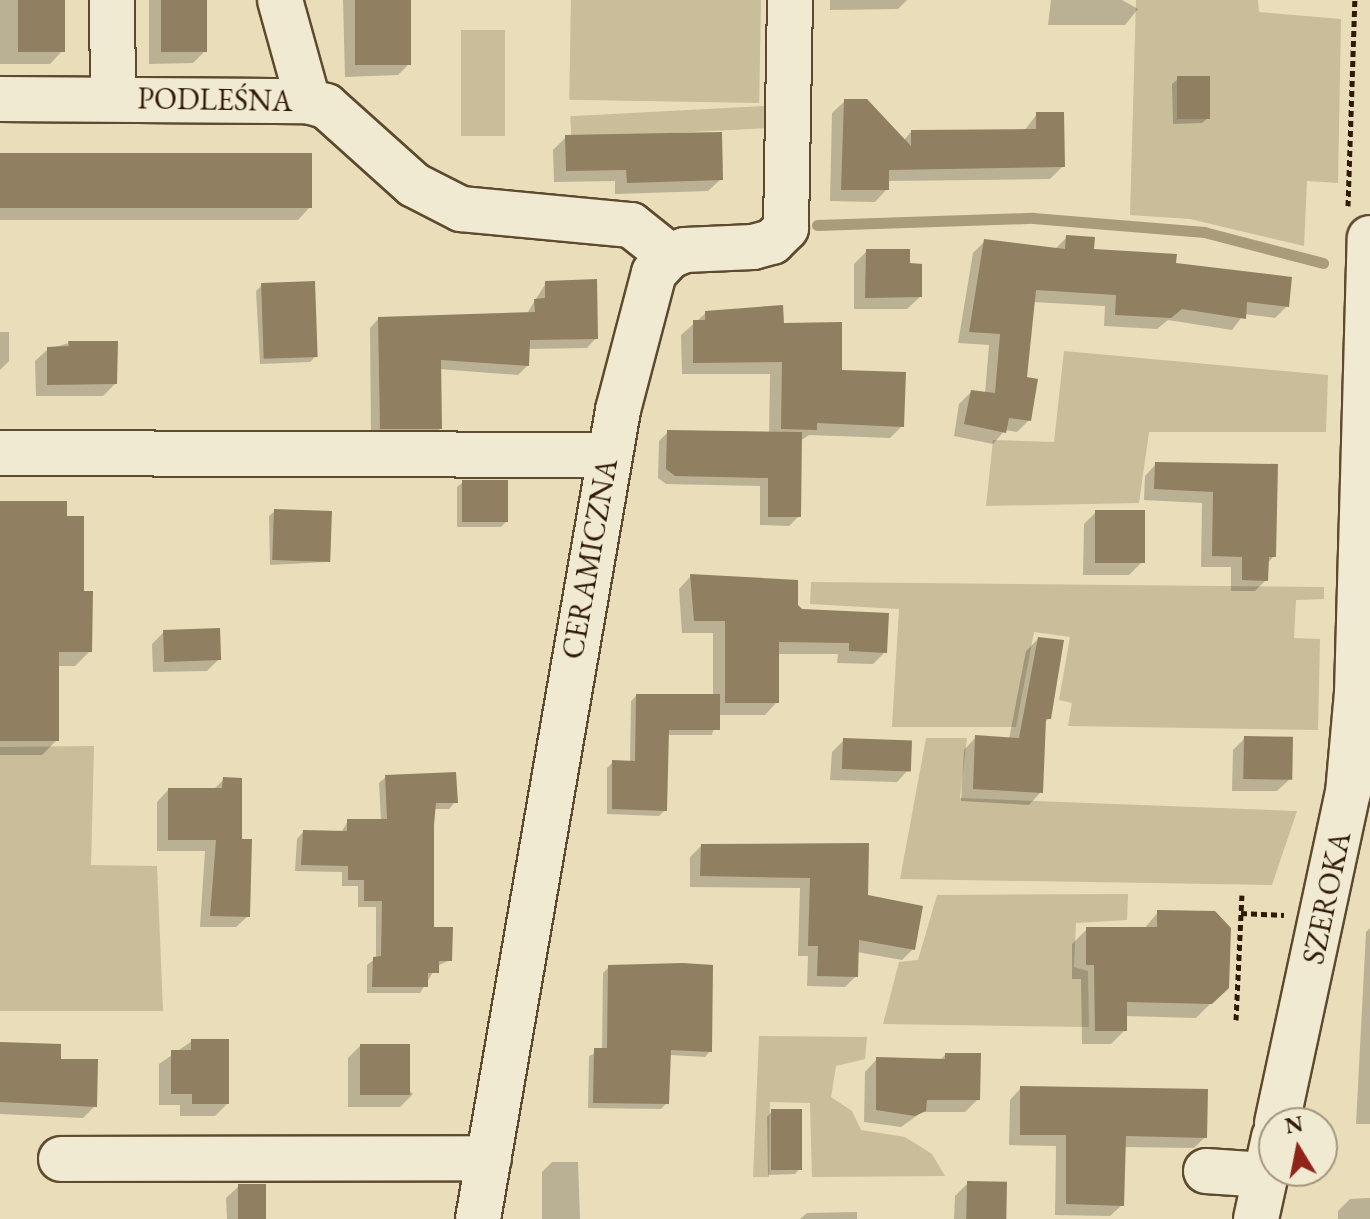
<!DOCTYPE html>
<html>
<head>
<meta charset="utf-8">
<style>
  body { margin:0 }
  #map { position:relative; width:1370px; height:1219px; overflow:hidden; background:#e9deb9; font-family:"EB Garamond",serif }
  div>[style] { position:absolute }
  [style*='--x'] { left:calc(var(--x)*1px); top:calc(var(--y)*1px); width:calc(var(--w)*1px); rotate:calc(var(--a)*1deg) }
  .green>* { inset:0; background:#c9bd9a; transform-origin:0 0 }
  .shadow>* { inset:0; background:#0003 }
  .stream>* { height:11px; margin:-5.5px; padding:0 5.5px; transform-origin:5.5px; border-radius:5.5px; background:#aa9b7a }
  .building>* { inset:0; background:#907f60; transform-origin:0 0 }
  .path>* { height:5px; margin-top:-2.5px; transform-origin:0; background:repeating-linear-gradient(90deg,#2f1900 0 6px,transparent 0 10px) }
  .roads { filter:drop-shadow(2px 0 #5e4a2e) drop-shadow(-2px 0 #5e4a2e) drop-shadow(0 2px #5e4a2e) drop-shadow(0 -2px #5e4a2e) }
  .minor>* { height:44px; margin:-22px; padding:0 22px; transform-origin:22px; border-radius:22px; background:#f1ead2 }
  span { translate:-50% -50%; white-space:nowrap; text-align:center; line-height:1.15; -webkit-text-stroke:6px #f1ead2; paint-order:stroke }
  .street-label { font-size:30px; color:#2f1900 }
  .north { position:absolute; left:1258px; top:1107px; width:80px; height:80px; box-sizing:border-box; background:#f1ead2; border:2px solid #a3967e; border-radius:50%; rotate:350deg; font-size:22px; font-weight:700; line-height:32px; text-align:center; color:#2f1900 }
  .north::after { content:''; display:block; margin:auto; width:28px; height:36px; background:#8f2418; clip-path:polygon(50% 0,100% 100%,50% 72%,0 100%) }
</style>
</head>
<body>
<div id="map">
  <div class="green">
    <i style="left:761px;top:0;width:103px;height:190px;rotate:91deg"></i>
    <i style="clip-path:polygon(1136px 0,1258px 0,1259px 12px,1341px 19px,1338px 183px,1307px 181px,1304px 246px,1190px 219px,1130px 215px)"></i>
    <i style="left:461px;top:30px;width:44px;height:106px"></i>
    <i style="left:766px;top:106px;width:22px;height:196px;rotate:87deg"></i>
    <i style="clip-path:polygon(1064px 351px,1328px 375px,1326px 432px,1149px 432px,1139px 503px,986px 506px,993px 440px,1054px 442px)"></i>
    <i style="clip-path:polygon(811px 582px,1324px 587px,1324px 599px,1296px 600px,1294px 638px,1320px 639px,1318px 730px,1068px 726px,1072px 703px,1059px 700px,1070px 637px,1034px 632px,1016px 727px,892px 727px,899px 609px,810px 604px)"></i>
    <i style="clip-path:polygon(926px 738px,967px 738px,960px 798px,1297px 811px,1272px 885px,900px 879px)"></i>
    <i style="clip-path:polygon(94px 746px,91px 865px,157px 866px,163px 1011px,0 1011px,0 747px)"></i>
    <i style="clip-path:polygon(1128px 894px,1127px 920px,1076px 923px,1074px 967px,1088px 971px,1089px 1027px,883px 1024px,899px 962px,918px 960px,937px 895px)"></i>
    <i style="clip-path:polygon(759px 1036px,867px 1037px,865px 1059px,836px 1066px,831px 1097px,852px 1111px,861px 1130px,905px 1137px,932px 1154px,945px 1176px,812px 1177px,810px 1103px,770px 1102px,769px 1177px,753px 1177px)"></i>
  </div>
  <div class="shadow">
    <i style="clip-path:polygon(0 0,63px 0,62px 51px,50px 64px,0 64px)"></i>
    <i style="clip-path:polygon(149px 0,205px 0,205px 51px,193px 63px,149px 64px)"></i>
    <i style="clip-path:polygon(343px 0,409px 0,410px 63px,398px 75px,345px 77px)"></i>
    <i style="clip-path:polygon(830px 0,907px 0,898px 9px,830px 10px)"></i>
    <i style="clip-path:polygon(1051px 0,1122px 0,1138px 9px,1125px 25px,1048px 25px)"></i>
    <i style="clip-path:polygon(1178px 79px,1208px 118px,1202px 123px,1173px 124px,1172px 84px)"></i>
    <i style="clip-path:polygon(845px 101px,903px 141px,911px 132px,1024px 131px,1037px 114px,1063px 166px,1050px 179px,887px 181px,887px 189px,875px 202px,830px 201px,832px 113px)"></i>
    <i style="clip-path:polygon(566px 137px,721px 179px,708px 191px,615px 194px,615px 181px,554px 182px,553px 150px)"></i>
    <i style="clip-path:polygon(0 155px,310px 207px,298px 220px,0 220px)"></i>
    <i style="clip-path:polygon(1067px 237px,1092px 251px,1174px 264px,1287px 306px,1275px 318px,1244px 314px,1232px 330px,1168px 320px,1157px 329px,1104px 326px,1105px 306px,1033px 302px,1025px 379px,1029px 420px,1017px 432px,1005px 430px,993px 444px,954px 436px,959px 404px,971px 392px,985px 394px,989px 345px,958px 343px,973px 253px,985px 241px,1055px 249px)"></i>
    <i style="clip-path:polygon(867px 251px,908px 265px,920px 297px,907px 309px,854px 309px,854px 264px)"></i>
    <i style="clip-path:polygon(546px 283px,596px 338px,587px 348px,527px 349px,527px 366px,518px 375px,439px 369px,440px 429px,431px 438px,371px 438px,370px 328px,379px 318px,526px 315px)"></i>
    <i style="clip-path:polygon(262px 285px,316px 356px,310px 362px,260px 364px,256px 291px)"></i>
    <i style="clip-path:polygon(781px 307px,782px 325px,902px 426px,890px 438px,809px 435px,800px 441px,799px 516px,789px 526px,760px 525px,760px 486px,666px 484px,658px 478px,659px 441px,668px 432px,769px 433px,770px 374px,682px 374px,681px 335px,706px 313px)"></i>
    <i style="clip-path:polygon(0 332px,9px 332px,9px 361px,0 370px)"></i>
    <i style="clip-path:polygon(69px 343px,116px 383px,103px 396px,36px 396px,35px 361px,48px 349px)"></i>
    <i style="clip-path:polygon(1156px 464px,1276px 466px,1274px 556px,1267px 564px,1266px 580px,1255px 591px,1231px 591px,1231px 567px,1201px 567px,1202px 503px,1144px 500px,1145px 476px)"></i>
    <i style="clip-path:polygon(463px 482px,507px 521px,501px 527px,457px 527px,457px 487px)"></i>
    <i style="clip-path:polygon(0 503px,65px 518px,82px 593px,90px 651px,75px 666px,57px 666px,57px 740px,42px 755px,0 755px)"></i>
    <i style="clip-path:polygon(275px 511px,330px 556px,325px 562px,270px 565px,269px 516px)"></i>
    <i style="clip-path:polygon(1096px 512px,1141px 563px,1129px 575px,1083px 575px,1084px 524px)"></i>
    <i style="clip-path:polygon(691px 576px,796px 606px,885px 652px,873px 664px,837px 663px,838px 654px,777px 654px,777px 702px,765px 715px,718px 715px,712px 735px,667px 735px,665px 810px,659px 816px,607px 814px,607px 768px,613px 762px,630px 763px,631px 701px,636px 696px,713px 696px,713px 633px,682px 633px,679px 589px)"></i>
    <i style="clip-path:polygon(164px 632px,219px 659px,207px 671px,153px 672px,152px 644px)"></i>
    <i style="clip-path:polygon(1038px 639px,1049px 718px,1044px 723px,1041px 792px,1029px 805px,961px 801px,964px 750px,976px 737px,1009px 739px,1026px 651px)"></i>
    <i style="clip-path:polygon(1245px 738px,1290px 779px,1277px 791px,1232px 791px,1233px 750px)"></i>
    <i style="clip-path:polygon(844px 740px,909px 769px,897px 782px,830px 780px,832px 752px)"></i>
    <i style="clip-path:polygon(386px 777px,455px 802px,449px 809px,433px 809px,432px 929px,450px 960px,437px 966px,420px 993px,367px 993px,367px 965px,376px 958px,376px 907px,358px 907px,358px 886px,342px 886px,342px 872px,295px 871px,297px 839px,303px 832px,341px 833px,348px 821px,381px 821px,379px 783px)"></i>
    <i style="clip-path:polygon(224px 779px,240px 841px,248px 916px,236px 927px,200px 927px,205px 851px,157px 851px,157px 802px,168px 790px,213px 790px)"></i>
    <i style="clip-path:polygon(867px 845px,866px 897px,913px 949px,902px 960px,857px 952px,856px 976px,845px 987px,807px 986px,808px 956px,798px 956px,800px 888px,690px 887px,690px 857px,701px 846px)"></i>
    <i style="clip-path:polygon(1158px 912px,1227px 987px,1196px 1018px,1125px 1016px,1125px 1030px,1111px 1044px,1082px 1044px,1081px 979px,1072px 979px,1072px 944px,1087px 929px,1144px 929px)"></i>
    <i style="clip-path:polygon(1370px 928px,1370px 1124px,1356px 1124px,1366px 932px)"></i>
    <i style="clip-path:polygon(609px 967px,710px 1051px,705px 1057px,669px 1055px,667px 1103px,661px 1109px,588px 1108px,589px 1056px,602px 1050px,603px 973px)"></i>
    <i style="clip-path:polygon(192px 1041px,227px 1104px,215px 1116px,180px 1116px,180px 1105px,159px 1105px,159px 1064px)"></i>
    <i style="clip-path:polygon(0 1044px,59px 1061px,95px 1106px,83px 1118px,0 1114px)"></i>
    <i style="clip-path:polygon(360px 1046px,413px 1094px,400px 1107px,348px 1107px,348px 1058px)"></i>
    <i style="clip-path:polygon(945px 1055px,978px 1099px,965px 1112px,922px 1112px,901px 1127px,864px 1122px,865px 1072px,877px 1059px,940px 1060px)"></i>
    <i style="clip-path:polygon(1021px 1088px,1205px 1137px,1194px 1148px,1124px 1147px,1122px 1205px,1110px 1216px,1055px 1215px,1056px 1146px,1009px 1145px,1010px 1100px)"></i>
    <i style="clip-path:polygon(772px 1111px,800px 1168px,795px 1174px,768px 1175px,767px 1117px)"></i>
    <i style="clip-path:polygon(552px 1162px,578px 1162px,580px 1219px,542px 1219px,542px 1172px)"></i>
    <i style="clip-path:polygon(968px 1183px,1004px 1219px,954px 1219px,955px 1196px)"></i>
    <i style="clip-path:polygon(239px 1186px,265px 1219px,227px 1219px,226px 1198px)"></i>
    <i style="clip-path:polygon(1370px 1198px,1370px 1219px,1338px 1219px,1338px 1211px,1350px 1199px)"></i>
    <i style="clip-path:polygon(857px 1212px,857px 1219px,800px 1219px,807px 1213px)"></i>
  </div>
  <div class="stream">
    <i style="--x:817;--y:225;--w:216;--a:-1.9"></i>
    <i style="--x:1033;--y:218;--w:172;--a:4.7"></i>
    <i style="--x:1204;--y:232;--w:123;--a:14.6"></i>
  </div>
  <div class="building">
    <i style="left:18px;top:0;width:47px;height:52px"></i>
    <i style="left:161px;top:0;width:46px;height:52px"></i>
    <i style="left:355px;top:0;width:56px;height:65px"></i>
    <i style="left:1210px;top:76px;width:43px;height:33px;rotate:90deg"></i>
    <i style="clip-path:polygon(844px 99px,867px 99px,911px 146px,911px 130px,1036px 129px,1036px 112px,1064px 112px,1065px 167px,889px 170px,889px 190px,841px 190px)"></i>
    <i style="clip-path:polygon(722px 132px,723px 180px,627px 183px,626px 170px,566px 171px,565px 135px)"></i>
    <i style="left:0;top:153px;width:312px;height:55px"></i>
    <i style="clip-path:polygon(1066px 235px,1095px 237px,1094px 249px,1177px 254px,1176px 263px,1292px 277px,1289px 307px,1247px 302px,1246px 319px,1182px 309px,1171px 318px,1115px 315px,1116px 295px,1036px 290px,1027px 377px,1038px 379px,1031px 421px,1009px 418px,1006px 433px,964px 424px,971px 390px,995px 393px,1000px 334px,969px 332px,984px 239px,1065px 249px)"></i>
    <i style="clip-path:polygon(866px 249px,910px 249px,910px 263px,922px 264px,922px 297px,865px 298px)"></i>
    <i style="clip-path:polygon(597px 279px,598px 339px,530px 340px,529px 366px,441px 360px,442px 429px,380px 429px,378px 317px,535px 312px,534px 299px,545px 298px,545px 281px)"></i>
    <i style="left:315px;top:281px;width:76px;height:54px;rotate:88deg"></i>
    <i style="clip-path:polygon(783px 305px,784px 323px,842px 322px,842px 370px,906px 372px,904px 427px,817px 423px,817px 430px,781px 429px,782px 362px,693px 363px,693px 320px,705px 320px,705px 311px)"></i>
    <i style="clip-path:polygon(68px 341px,118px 341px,117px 384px,47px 385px,47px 347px,69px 346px)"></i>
    <i style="clip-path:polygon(667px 430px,802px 432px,801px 517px,768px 517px,768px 478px,675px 476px,666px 469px)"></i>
    <i style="clip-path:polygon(1155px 462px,1278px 464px,1276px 557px,1269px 557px,1268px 581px,1242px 580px,1242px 557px,1212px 556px,1213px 492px,1154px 489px)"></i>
    <i style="left:462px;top:480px;width:46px;height:42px"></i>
    <i style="clip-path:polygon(0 501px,67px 501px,67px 516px,84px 516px,84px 591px,93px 591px,92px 652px,59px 652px,59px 741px,0 741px)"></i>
    <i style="left:274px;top:509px;width:58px;height:51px;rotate:2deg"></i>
    <i style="left:1095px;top:510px;width:50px;height:53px"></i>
    <i style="clip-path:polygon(690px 574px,798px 580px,798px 605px,802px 609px,889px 613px,887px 653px,849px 651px,849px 643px,779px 642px,779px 703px,725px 703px,725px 621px,694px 621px)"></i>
    <i style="left:220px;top:628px;width:32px;height:57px;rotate:88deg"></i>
    <i style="clip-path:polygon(1038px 637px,1064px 640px,1051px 719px,1046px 719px,1043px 793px,973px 789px,975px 735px,1019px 738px)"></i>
    <i style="clip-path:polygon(636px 694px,720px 694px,720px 730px,669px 730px,667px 811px,612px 809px,612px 760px,635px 761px)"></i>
    <i style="left:1244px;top:736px;width:49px;height:43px;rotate:1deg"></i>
    <i style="left:843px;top:738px;width:69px;height:31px;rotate:2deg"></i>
    <i style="clip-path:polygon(456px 772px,458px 803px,436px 803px,434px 825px,434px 927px,453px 927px,452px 961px,439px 961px,439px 973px,428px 973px,428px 987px,372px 987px,373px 957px,381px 956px,382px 901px,364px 901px,364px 880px,348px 880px,348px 866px,301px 865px,303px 830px,347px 831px,347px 819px,387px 819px,385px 775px)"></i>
    <i style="clip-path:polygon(223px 777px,242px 778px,242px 839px,252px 839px,250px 917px,210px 916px,216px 840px,168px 840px,168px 788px,222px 788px)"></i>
    <i style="clip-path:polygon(869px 843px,868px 895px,923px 906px,915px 950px,859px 940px,858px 977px,817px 976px,818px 946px,808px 946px,810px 878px,700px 876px,701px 844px)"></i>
    <i style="clip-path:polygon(1157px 910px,1215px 911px,1231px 928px,1229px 988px,1212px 1004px,1127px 1002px,1127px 1031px,1095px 1031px,1094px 965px,1086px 965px,1086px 927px,1157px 927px)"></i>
    <i style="clip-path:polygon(683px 963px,713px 965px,712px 1052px,671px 1050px,669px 1104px,593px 1103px,594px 1048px,607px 1048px,608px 965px)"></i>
    <i style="clip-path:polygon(191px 1039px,229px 1039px,229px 1104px,192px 1104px,192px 1094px,171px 1094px,171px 1050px,191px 1050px)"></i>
    <i style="clip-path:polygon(0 1042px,61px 1044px,61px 1059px,98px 1059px,97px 1107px,0 1102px)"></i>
    <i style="left:360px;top:1044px;width:50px;height:51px"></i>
    <i style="clip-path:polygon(945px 1053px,981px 1053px,980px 1100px,927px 1100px,926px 1111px,915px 1116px,876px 1110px,876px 1057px,945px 1059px)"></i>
    <i style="clip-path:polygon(1020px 1086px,1208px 1089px,1207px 1138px,1126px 1136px,1124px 1206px,1066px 1204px,1066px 1135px,1020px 1135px)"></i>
    <i style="left:771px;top:1109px;width:31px;height:61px"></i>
    <i style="left:967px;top:1181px;width:40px;height:38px;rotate:1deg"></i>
    <i style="left:238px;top:1184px;width:28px;height:35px"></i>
  </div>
  <div class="path">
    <i style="--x:1348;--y:206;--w:206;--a:-88.1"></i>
    <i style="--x:1241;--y:913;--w:43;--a:2.7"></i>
    <i style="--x:1236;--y:1020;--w:125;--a:-87.3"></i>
  </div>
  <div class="roads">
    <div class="minor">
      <i style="--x:112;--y:0;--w:99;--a:89.4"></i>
      <i style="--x:280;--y:0;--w:105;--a:74.5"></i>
      <i style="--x:0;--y:99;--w:308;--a:0.4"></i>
      <i style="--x:308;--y:101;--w:19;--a:16"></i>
      <i style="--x:326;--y:106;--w:118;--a:41.9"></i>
      <i style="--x:414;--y:185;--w:53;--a:27.1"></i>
      <i style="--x:461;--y:209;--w:171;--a:5.4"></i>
      <i style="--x:631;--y:225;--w:50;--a:38.5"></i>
      <i style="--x:0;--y:453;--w:607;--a:0.19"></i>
      <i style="--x:1277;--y:1123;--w:338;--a:-77.9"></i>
      <i style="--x:1348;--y:793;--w:100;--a:-84.9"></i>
      <i style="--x:1357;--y:693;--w:455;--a:-88.4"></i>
      <i style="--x:61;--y:1159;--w:428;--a:-0.1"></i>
      <i style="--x:1206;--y:1171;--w:59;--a:3.9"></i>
      <i style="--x:478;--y:1219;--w:821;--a:-80.18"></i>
      <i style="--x:618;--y:410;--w:142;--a:-75.3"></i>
      <i style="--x:654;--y:273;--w:23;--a:-47"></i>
      <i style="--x:670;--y:256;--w:16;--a:-22"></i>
      <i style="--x:685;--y:250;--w:68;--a:-2.5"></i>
      <i style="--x:753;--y:247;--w:20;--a:-15"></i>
      <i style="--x:772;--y:242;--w:20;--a:-45"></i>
      <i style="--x:786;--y:228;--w:228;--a:-89"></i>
      <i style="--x:1256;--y:1219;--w:84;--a:-77.6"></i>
    </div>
  </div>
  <div class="street-label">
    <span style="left:215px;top:100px;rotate:1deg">PODLEŚNA</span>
    <span style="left:590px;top:559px;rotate:-80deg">CERAMICZNA</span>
    <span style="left:1327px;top:898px;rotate:-78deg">SZEROKA</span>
  </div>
  <div class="north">N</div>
</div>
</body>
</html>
